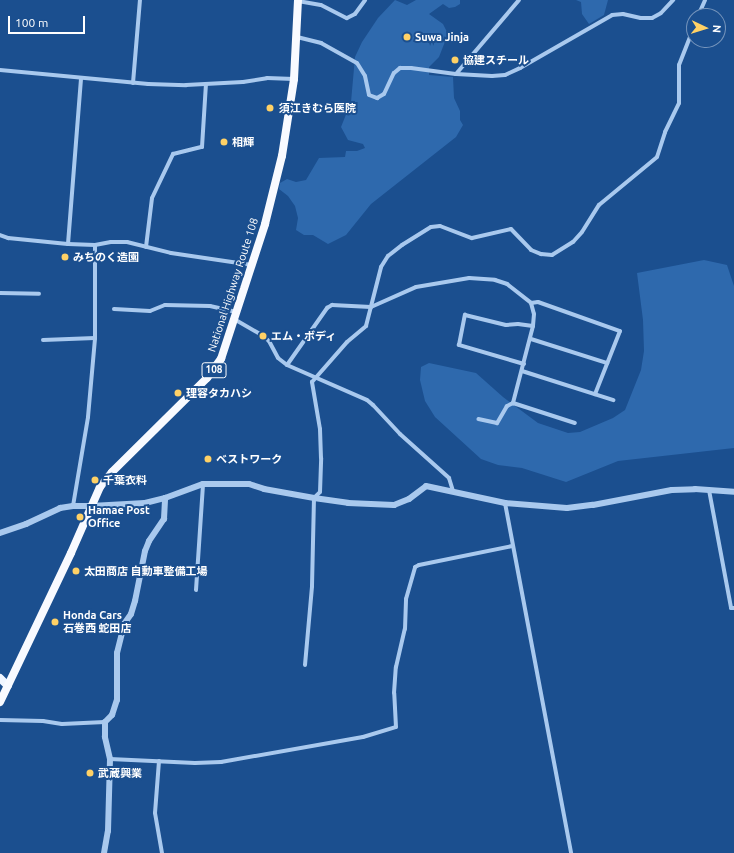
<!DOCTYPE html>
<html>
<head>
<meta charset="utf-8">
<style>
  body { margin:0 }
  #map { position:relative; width:734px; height:853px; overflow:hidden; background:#1b4f8f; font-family:Ubuntu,"Noto Sans JP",sans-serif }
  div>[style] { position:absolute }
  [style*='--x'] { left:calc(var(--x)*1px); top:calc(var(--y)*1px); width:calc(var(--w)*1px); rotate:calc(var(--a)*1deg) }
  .green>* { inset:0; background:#2e69ad }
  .minor>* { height:4px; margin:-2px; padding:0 2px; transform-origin:2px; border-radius:2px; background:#a9c9ee }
  .tertiary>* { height:6px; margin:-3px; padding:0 3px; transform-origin:3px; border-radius:3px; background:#a9c9ee }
  .primary>* { height:8px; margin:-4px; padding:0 4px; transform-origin:4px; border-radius:4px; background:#f0f6ff }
  .trunk>* { height:8px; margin:-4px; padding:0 4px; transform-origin:4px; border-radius:4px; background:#f8faff }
  .dots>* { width:11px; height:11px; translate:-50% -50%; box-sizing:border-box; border:2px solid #1b4f8f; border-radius:50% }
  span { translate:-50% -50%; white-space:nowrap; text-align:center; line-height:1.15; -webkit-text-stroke:4px #1b4f8f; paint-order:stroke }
  .shield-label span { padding:1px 3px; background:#1b4f8f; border:1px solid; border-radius:3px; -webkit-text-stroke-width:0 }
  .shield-label { font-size:10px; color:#fff; font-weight:700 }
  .poi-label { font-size:11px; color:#fff; font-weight:700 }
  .left { translate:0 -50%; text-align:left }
  .street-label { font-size:11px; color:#fff }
  .north { position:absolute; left:686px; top:8px; width:40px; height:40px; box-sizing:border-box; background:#1b4f8f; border:1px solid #7695bc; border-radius:50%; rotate:94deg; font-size:11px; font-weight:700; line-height:16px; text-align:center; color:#fff }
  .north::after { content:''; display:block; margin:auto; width:14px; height:18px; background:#ffd166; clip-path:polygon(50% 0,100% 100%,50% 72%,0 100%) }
  .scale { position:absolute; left:8px; top:16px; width:77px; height:18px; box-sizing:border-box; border:2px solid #fff; border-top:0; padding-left:5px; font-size:12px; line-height:14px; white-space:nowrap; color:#fff; -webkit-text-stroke:3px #1b4f8f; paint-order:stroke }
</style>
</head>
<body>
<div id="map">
  <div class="green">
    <i style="clip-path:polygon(395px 0,407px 5px,416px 0,460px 0,460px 4px,455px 7px,449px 8px,443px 4px,429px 14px,443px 24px,448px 34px,439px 57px,429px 67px,429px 75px,453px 77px,454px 98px,460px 111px,460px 120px,463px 125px,456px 137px,371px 204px,346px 235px,328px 244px,313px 235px,304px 235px,296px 230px,298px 218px,295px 206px,288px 196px,279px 189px,280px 183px,287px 179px,296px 182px,306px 180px,319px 158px,345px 157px,346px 151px,357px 151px,365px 148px,363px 144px,348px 140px,341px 127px,351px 102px,355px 57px,362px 42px,378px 18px)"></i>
    <i style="clip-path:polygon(576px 0,608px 0,604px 15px,589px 24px,582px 14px,581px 2px)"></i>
    <i style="clip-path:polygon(704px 260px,727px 265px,734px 286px,734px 448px,618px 461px,566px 482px,522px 468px,498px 465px,481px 459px,435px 417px,425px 401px,420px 380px,421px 367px,429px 363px,476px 373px,503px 397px,538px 423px,568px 433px,580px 432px,613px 418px,625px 410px,641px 370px,644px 351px,643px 320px,637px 273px)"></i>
  </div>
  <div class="minor">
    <i style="--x:298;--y:1;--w:23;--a:10"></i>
    <i style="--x:321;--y:5;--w:29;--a:27"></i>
    <i style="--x:347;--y:18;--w:9;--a:-27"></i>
    <i style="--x:355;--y:14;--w:17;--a:-54"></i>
    <i style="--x:698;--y:16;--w:17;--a:-66"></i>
    <i style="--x:297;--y:37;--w:25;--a:14"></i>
    <i style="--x:321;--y:43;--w:41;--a:29.1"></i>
    <i style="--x:357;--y:63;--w:15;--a:58"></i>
    <i style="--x:365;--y:76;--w:19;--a:78"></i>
    <i style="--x:369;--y:95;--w:9;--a:21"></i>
    <i style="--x:377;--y:98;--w:8;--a:-30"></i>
    <i style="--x:384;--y:94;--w:23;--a:-65"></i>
    <i style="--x:394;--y:73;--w:8;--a:-40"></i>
    <i style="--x:400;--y:68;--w:11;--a:0"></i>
    <i style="--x:411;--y:68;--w:45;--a:7.6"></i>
    <i style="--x:456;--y:74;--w:36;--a:3"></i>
    <i style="--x:492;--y:76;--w:13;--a:-4"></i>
    <i style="--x:505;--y:75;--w:17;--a:-25"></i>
    <i style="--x:520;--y:68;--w:106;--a:-29.9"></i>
    <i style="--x:612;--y:15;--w:11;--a:-5"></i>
    <i style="--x:623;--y:14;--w:18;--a:13"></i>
    <i style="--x:641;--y:18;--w:11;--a:0"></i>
    <i style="--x:652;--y:18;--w:10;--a:-29"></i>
    <i style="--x:661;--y:13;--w:18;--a:-47"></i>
    <i style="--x:0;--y:70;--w:149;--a:5.4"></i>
    <i style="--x:148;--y:84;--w:38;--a:2"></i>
    <i style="--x:186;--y:85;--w:57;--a:-3"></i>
    <i style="--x:243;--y:82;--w:24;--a:-9"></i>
    <i style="--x:267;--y:78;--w:27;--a:2"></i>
    <i style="--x:456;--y:74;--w:97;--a:-49.6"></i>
    <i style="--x:133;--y:83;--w:83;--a:-85.2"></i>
    <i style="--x:0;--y:235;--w:9;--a:21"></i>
    <i style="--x:8;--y:238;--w:60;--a:5.7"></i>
    <i style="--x:68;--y:244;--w:27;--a:2"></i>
    <i style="--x:95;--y:245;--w:16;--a:-11"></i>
    <i style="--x:111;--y:242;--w:16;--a:0"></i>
    <i style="--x:127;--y:242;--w:45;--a:14"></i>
    <i style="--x:171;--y:253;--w:82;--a:8.4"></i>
    <i style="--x:68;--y:244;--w:166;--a:-85.5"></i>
    <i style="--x:146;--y:247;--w:49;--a:-83"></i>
    <i style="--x:152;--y:198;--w:49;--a:-64.5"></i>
    <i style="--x:173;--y:154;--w:30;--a:-14"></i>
    <i style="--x:202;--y:147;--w:63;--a:-86.4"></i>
    <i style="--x:0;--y:293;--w:39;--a:1"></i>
    <i style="--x:531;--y:303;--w:7;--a:-8"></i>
    <i style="--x:538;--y:302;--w:87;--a:19.5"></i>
    <i style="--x:620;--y:331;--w:68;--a:111.6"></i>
    <i style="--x:114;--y:309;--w:36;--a:3"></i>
    <i style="--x:150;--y:311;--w:16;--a:-22"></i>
    <i style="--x:165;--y:305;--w:45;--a:1.3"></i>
    <i style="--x:210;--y:306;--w:27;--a:13"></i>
    <i style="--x:234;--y:319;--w:30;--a:30"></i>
    <i style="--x:260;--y:334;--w:11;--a:38"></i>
    <i style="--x:269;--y:341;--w:19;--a:62"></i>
    <i style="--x:278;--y:358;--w:11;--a:38"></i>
    <i style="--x:287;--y:365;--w:87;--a:23.6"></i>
    <i style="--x:367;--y:400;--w:8;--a:40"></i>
    <i style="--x:373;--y:405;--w:40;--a:47"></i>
    <i style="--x:400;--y:434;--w:66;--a:41.9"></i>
    <i style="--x:449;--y:478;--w:14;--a:73"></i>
    <i style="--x:531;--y:339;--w:80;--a:17.5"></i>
    <i style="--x:43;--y:340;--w:52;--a:-2.2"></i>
    <i style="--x:524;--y:364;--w:68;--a:-163.7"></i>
    <i style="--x:459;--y:345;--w:31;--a:-79"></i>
    <i style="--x:465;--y:315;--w:42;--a:13.7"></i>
    <i style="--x:506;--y:325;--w:12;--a:-5"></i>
    <i style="--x:518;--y:324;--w:15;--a:8"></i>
    <i style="--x:287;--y:365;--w:70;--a:-54.9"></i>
    <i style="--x:327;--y:308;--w:6;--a:-31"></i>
    <i style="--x:332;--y:305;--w:39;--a:3"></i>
    <i style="--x:371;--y:307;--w:49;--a:-24"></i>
    <i style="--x:416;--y:287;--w:54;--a:-9.6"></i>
    <i style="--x:469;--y:278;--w:26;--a:4"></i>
    <i style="--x:495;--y:280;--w:13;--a:18"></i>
    <i style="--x:507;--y:284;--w:31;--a:38"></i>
    <i style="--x:531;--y:303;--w:11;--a:75"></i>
    <i style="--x:534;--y:314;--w:12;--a:95"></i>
    <i style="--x:533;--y:326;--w:80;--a:104.6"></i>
    <i style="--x:513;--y:403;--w:7;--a:153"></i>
    <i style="--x:507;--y:406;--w:20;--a:120"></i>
    <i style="--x:497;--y:423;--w:19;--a:-168"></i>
    <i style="--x:522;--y:371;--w:96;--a:17.7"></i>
    <i style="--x:513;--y:403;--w:65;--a:17.9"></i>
    <i style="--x:709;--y:490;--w:120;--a:79.4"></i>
    <i style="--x:731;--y:608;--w:3;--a:0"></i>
    <i style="--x:505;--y:503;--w:356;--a:79.3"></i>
    <i style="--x:73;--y:506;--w:90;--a:-80.4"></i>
    <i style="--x:88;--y:417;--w:79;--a:-84.9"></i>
    <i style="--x:95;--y:338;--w:93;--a:-90"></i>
    <i style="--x:196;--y:590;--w:106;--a:-86.2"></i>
    <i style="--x:305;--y:665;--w:79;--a:-84.9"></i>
    <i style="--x:312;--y:586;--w:88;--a:-88.7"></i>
    <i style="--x:314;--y:498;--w:8;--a:-45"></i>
    <i style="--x:320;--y:492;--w:34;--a:-88"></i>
    <i style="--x:321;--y:458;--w:29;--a:-92"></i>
    <i style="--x:320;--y:429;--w:48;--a:-99.7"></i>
    <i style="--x:312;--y:382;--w:53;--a:-48.8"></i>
    <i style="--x:347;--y:342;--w:25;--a:-40"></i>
    <i style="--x:366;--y:326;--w:61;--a:-75.7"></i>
    <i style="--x:381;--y:267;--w:13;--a:-58"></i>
    <i style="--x:388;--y:256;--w:18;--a:-38"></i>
    <i style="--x:402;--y:245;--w:34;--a:-32"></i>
    <i style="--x:431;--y:227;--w:9;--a:-6"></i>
    <i style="--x:440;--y:226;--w:34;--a:21"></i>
    <i style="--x:472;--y:238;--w:40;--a:-13"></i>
    <i style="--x:511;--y:229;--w:29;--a:46"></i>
    <i style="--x:531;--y:250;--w:11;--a:22"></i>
    <i style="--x:541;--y:254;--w:11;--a:5"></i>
    <i style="--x:552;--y:255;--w:25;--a:-32"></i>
    <i style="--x:573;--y:242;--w:13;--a:-48"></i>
    <i style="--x:582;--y:232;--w:32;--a:-58"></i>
    <i style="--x:599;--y:205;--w:75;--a:-39.6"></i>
    <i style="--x:657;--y:157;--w:26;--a:-72"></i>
    <i style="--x:665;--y:132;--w:32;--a:-64"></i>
    <i style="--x:679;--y:103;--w:38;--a:-90"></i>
    <i style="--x:679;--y:65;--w:41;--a:-68.5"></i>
    <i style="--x:0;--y:720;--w:43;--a:1.3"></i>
    <i style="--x:43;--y:721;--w:19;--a:9"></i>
    <i style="--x:62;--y:724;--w:43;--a:-2.7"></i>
    <i style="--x:110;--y:759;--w:85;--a:2.7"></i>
    <i style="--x:195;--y:763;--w:26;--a:-2"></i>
    <i style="--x:221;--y:762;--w:144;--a:-10"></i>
    <i style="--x:363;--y:737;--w:34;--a:-17"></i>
    <i style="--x:396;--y:727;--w:34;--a:-93"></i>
    <i style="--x:394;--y:693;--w:26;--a:-86"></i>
    <i style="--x:396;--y:667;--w:39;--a:-77"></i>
    <i style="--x:405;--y:629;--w:30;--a:-88"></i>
    <i style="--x:406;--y:599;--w:33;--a:-74"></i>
    <i style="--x:415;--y:567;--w:4;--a:-27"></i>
    <i style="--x:419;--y:565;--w:95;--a:-11.5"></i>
    <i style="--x:159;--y:761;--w:52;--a:94.4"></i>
    <i style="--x:155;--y:813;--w:41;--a:80.1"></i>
  </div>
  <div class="tertiary">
    <i style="--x:0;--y:533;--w:28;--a:-19"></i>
    <i style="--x:26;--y:524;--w:38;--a:-25"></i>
    <i style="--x:60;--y:508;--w:13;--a:-9"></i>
    <i style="--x:73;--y:506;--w:18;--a:0"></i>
    <i style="--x:91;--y:506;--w:54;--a:-3.2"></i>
    <i style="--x:145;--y:503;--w:21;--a:-14"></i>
    <i style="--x:104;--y:853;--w:22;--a:-80"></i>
    <i style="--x:108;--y:831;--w:72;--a:-88.4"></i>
    <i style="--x:110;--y:759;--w:23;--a:-103"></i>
    <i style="--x:105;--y:737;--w:15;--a:-90"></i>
    <i style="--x:105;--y:722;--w:10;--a:-45"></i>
    <i style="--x:112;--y:715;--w:16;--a:-72"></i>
    <i style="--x:117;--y:700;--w:47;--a:-90"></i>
    <i style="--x:117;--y:653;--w:30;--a:-76"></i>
    <i style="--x:124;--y:624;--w:12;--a:-55"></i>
    <i style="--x:131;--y:614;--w:14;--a:-73"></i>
    <i style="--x:135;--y:601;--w:51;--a:-78.7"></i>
    <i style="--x:145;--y:551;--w:11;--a:-68"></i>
    <i style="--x:149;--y:541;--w:27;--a:-56"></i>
    <i style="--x:164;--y:519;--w:21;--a:-87"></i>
    <i style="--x:165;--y:498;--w:40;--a:-20.2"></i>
    <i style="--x:203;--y:484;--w:46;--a:0"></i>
    <i style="--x:249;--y:484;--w:16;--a:18"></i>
    <i style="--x:264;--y:489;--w:51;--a:10.2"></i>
    <i style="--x:314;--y:498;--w:34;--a:8"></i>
    <i style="--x:348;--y:503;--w:46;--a:2.5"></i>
    <i style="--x:394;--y:505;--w:16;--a:-22"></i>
    <i style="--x:409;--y:499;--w:21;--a:-37"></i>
    <i style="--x:426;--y:486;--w:81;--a:12.1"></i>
    <i style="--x:505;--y:503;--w:62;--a:4.6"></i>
    <i style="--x:567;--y:508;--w:26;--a:-7"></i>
    <i style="--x:593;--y:505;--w:80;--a:-10.8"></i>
    <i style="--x:672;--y:490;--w:23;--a:-2"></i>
    <i style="--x:695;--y:489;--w:39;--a:4"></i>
  </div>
  <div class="primary">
    <i style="--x:0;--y:678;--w:11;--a:45"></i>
  </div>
  <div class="trunk">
    <i style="--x:0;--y:702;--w:165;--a:-64.5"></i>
    <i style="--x:71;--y:553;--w:72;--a:-66.3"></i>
    <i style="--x:100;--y:487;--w:19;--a:-51"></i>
    <i style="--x:112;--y:472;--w:134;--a:-44.7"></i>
    <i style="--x:207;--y:378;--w:24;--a:-54"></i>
    <i style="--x:221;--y:359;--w:142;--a:-71.9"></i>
    <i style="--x:265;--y:224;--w:70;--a:-76"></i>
    <i style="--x:282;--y:156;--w:78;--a:-81.1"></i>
    <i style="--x:294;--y:79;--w:79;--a:-87.1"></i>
  </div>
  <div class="dots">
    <i style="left:407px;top:37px;background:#ffd166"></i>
    <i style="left:455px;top:60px;background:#ffd166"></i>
    <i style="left:270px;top:108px;background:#ffd166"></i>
    <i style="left:224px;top:142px;background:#ffd166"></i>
    <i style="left:65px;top:257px;background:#ffd166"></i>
    <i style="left:263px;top:336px;background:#ffd166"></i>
    <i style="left:178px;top:393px;background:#ffd166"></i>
    <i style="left:208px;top:459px;background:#ffd166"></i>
    <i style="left:95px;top:480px;background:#ffd166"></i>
    <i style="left:80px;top:517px;background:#ffd166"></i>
    <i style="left:76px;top:571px;background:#ffd166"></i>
    <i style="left:55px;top:622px;background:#ffd166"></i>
    <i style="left:90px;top:773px;background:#ffd166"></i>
  </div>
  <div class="shield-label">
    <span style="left:214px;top:370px">108</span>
  </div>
  <div class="poi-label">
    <span class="left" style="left:415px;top:37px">Suwa Jinja</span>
    <span class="left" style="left:463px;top:60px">協建スチール</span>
    <span class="left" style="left:279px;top:108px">須江きむら医院</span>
    <span class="left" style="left:232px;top:142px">相輝</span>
    <span class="left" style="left:73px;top:257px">みちのく造園</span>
    <span class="left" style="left:271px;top:336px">エム・ボディ</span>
    <span class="left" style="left:186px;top:393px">理容タカハシ</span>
    <span class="left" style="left:216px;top:459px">ベストワーク</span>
    <span class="left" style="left:103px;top:480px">千葉衣料</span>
    <span class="left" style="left:88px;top:517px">Hamae Post<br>Office</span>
    <span class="left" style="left:84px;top:571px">太田商店 自動車整備工場</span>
    <span class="left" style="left:63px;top:622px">Honda Cars<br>石巻西 蛇田店</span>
    <span class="left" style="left:98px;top:773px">武蔵興業</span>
  </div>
  <div class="street-label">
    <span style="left:233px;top:285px;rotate:-72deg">National Highway Route 108</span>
  </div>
  <div class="north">N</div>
  <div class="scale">100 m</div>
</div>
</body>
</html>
